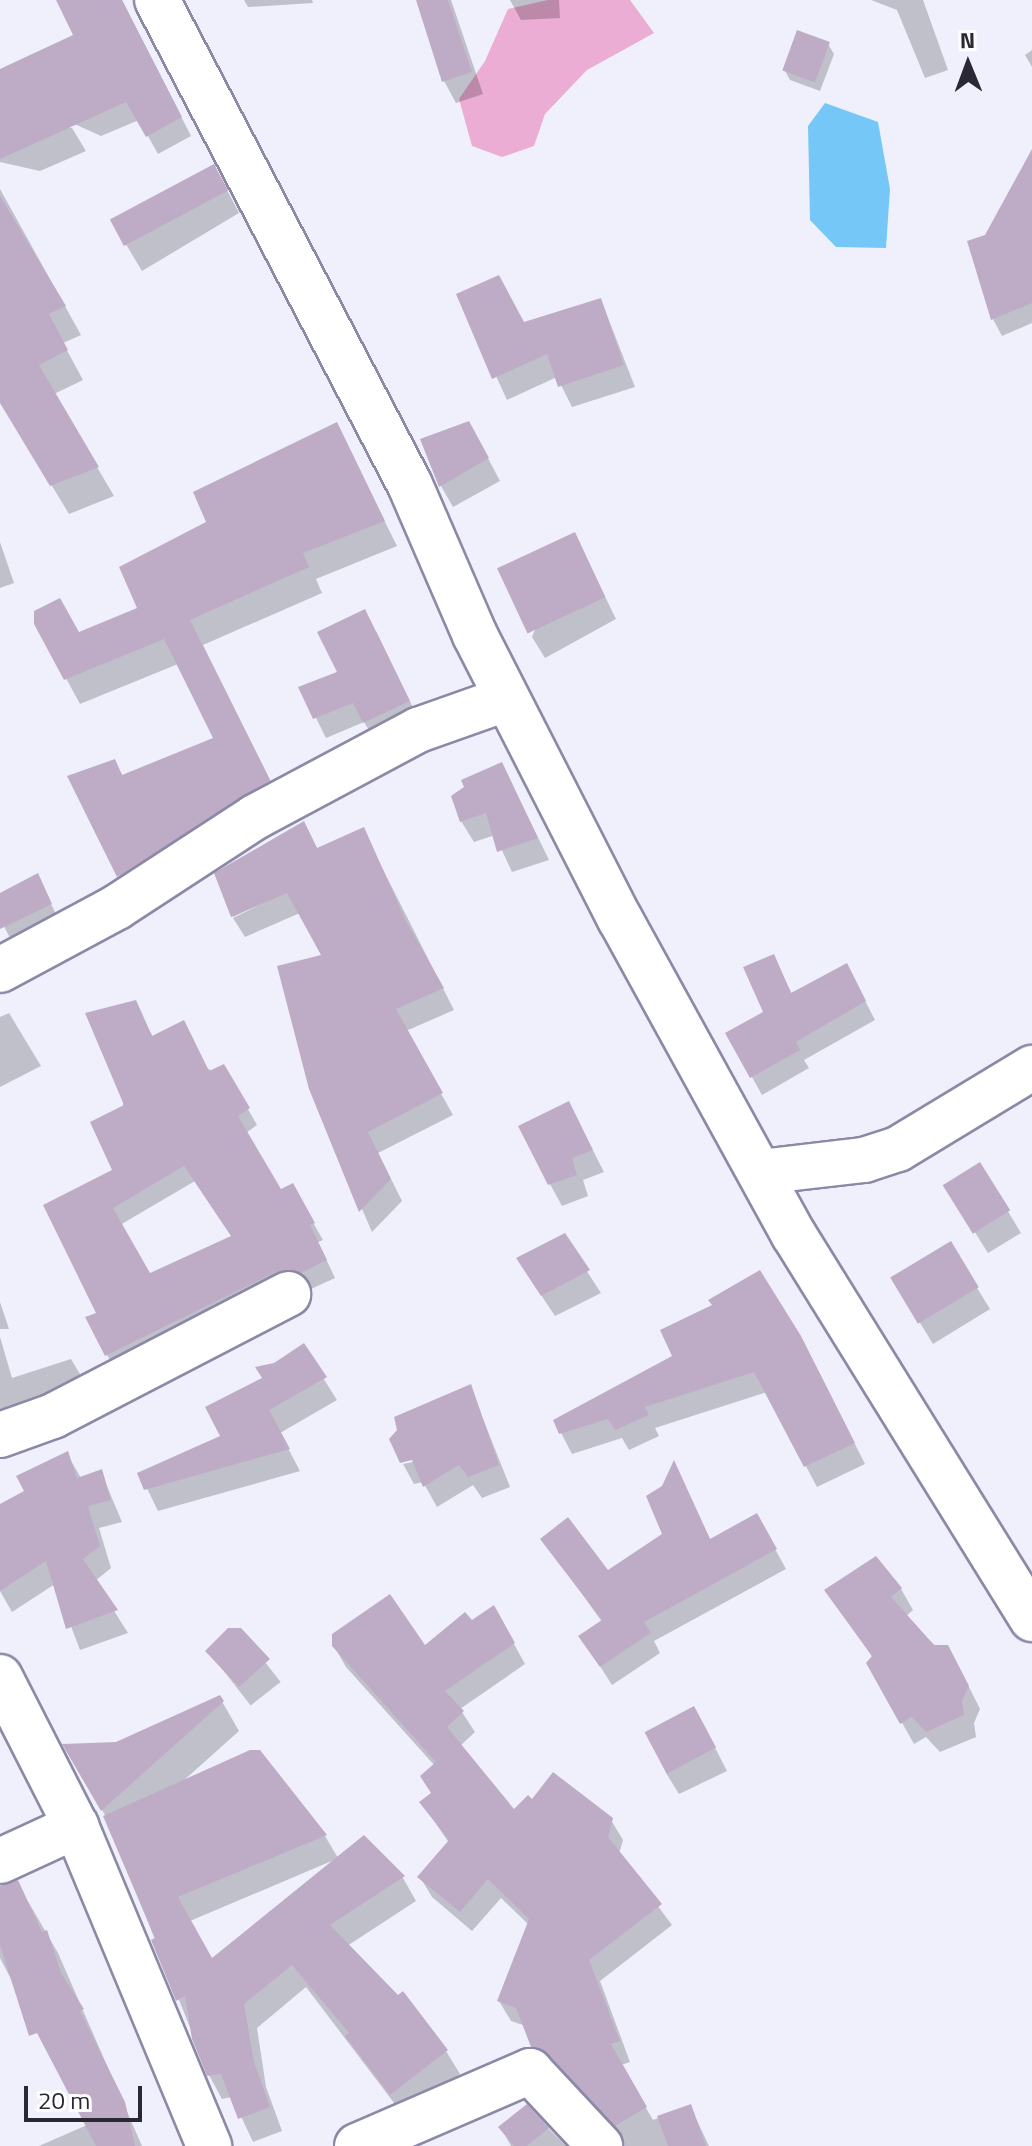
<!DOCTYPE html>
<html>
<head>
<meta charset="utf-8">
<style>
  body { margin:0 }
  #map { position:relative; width:1032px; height:2146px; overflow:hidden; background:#f0f0fd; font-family:"Titillium Web",sans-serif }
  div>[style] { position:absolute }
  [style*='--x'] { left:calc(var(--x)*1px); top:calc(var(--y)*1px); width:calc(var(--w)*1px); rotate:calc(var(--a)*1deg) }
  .green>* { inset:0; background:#ebadd3 }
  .water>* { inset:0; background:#75c7f7 }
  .shadow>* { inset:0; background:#0003; transform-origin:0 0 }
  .building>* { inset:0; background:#beacc7; transform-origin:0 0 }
  .roads { filter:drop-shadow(2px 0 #8c89a7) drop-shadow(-2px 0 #8c89a7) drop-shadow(0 2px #8c89a7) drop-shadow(0 -2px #8c89a7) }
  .minor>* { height:44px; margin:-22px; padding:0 22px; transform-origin:22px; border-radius:22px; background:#fff }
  span { translate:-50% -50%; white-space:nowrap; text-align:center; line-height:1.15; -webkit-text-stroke:8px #fefefe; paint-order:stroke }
  .north { position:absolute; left:928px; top:24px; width:80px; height:80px; -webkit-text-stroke:6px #fefefe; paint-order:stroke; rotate:359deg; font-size:22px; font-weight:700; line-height:32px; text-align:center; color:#292834 }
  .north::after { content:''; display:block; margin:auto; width:28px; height:36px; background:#292834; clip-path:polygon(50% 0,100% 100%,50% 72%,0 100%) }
  .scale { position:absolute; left:24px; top:2086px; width:118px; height:36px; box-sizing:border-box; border:4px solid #292834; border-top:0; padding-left:10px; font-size:24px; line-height:28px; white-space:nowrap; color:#292834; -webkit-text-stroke:6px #fefefe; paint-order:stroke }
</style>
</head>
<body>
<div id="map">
  <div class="green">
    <i style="clip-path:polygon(548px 0,630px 0,654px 33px,587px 70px,545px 114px,534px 146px,502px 157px,472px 146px,459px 99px,485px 61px,508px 9px)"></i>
  </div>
  <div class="water">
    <i style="clip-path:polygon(825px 103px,878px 122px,890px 189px,886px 248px,836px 247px,810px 220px,808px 126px)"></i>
  </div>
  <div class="shadow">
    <i style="clip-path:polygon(58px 0,122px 0,191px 136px,158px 154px,139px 120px,101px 136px,4px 92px,0 72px,76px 36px)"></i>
    <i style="clip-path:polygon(244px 0,312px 0,313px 3px,248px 7px)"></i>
    <i style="clip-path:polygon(418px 0,451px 0,483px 94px,456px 103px,444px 81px)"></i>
    <i style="clip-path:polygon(510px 0,559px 0,560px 18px,521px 20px)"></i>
    <i style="clip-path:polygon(871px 0,923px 0,948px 70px,925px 78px,897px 10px)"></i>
    <i style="clip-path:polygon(828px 44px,834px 54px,820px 91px,790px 80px,784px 69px)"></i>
    <i style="clip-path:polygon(1032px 50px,1032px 67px,1025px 55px)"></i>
    <i style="clip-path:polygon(0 112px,72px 128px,86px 151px,40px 171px,0 162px)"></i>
    <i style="clip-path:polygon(1032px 187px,1032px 323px,1002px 336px,993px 319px,986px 237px)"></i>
    <i style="clip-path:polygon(226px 188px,239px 213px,142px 271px,115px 226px)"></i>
    <i style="clip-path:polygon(0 189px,81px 335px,63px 343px,83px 380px,54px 394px,114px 496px,69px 514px,0 400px)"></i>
    <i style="clip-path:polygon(459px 295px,524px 325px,601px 300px,635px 387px,572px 407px,557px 377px,507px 400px)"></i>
    <i style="clip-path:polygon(336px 424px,397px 546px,316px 579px,322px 593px,203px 645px,283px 806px,133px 901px,69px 777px,114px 761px,123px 776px,215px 739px,178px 664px,80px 704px,36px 623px,79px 634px,140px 609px,209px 523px)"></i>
    <i style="clip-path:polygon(481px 445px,500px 481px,453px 507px,441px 486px)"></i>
    <i style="clip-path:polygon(575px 535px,616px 619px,545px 658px,532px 637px)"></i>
    <i style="clip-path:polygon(0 542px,14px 583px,0 588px)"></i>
    <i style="clip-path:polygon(376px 631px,420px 722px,376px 742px,364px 722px,326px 738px,301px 688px,340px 673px)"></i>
    <i style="clip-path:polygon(502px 764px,549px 860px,512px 872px,495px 835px,474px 842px,461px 821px,467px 788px)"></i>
    <i style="clip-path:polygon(304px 824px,318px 850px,363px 830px,454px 1010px,406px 1031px,453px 1115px,378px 1153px,402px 1201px,372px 1232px,310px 1089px,324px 956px,300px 913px,245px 937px,233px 918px,295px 887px,233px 917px,217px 874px)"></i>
    <i style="clip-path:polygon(37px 876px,62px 926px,16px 949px,0 919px,0 895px)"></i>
    <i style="clip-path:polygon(773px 956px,792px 994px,856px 983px,875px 1020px,804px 1060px,809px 1068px,762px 1095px,728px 1034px,765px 1013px)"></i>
    <i style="clip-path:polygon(evenodd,135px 1003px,153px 1037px,233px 1083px,257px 1125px,246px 1133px,280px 1192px,292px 1186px,323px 1240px,318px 1242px,335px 1278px,311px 1289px,286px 1288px,117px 1371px,107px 1355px,98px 1314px,135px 1003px,195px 1181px,232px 1237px,149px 1275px,120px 1225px,195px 1181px)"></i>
    <i style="clip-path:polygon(9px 1013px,41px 1066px,0 1087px,0 1017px)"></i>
    <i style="clip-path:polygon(569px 1104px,604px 1172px,583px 1180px,588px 1196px,562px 1206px,550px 1184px)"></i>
    <i style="clip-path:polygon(980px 1165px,1021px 1233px,988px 1253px,959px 1207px)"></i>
    <i style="clip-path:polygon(564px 1236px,601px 1293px,555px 1316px,531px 1280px)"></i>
    <i style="clip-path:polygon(950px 1244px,990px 1309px,933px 1344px,906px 1300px)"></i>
    <i style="clip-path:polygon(0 1302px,9px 1329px,0 1329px)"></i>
    <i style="clip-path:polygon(0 1337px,12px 1378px,71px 1359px,83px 1379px,0 1427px)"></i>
    <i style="clip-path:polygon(303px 1346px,337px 1400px,280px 1433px,300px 1471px,158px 1511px,140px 1474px,223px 1437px,275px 1365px)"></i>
    <i style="clip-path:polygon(675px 1356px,812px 1359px,865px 1464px,817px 1487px,767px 1392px,655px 1428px,659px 1436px,629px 1450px,622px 1438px,572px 1454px,555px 1421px)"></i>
    <i style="clip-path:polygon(470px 1386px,510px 1487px,482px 1498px,473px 1485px,437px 1507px,423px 1482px,414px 1484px,403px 1464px,422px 1460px)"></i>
    <i style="clip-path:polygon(67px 1454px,81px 1478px,101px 1472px,122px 1522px,99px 1528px,111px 1568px,95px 1581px,128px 1633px,80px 1650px,55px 1584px,12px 1612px,0 1591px,0 1506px,26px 1492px)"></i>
    <i style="clip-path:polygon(674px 1464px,711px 1541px,757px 1516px,786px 1569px,654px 1641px,660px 1653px,612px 1685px,581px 1636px,602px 1622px,543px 1539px,608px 1573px,665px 1535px,663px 1487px)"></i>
    <i style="clip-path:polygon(901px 1589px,913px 1610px,905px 1617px,960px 1669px,980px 1709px,974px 1723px,976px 1737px,940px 1752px,926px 1737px,914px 1744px,869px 1664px,873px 1658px,827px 1591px)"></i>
    <i style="clip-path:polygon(494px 1608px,525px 1664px,460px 1709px,475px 1732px,460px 1746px,514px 1812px,611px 1820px,623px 1840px,619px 1854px,672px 1925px,600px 1981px,630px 2062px,621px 2065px,653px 2120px,690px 2106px,709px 2146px,625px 2146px,562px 2074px,545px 2067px,526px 2026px,511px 2021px,499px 2001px,529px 1925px,501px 1898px,472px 1931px,432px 1897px,420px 1877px,449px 1843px,422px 1803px,433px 1794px,435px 1766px,346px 1667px,334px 1646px,425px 1648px)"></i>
    <i style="left:240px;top:1630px;width:66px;height:38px;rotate:52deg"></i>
    <i style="clip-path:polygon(evenodd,220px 1698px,239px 1731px,182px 1782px,325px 1836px,338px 1858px,364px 1837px,403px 1878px,416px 1901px,347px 1946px,446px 2051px,460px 2074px,404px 2116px,306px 1987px,257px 2028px,266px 2087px,282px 2131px,253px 2142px,232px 2097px,222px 2099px,209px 2075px,106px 1817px,66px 1746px,116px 1744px,220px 1698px,334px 1860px,212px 1961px,190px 1921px,334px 1860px)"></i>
    <i style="clip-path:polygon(706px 1730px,727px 1771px,679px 1794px,666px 1773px)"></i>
    <i style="clip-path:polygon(0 1887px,29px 1903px,58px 1953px,142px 2146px,39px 2146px,87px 2125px,0 1958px)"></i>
    <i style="clip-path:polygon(527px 2107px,566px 2146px,511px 2146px,501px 2128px)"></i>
  </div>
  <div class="building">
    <i style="clip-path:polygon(56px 0,122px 0,182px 117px,146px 137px,126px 102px,0 159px,0 69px,73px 35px)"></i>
    <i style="clip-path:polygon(416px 0,448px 0,472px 72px,442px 82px)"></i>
    <i style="left:797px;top:30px;width:35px;height:43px;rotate:20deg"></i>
    <i style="clip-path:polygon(1032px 149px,1032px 303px,991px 320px,967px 241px,985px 235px)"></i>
    <i style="left:214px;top:164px;width:30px;height:118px;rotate:62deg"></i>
    <i style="clip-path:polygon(0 196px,66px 306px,49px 314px,68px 350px,39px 365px,99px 467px,50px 486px,0 403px)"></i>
    <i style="clip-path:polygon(499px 275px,524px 322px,601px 298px,624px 365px,558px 387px,547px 354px,492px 379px,456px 294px)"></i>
    <i style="clip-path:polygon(469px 421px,489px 458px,439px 487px,420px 439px)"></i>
    <i style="clip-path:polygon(337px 422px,385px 521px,303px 553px,309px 567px,190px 620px,270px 780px,117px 877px,67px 776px,115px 759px,122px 775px,213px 738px,164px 639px,64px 680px,34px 624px,34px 611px,60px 598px,79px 632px,137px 608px,119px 567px,206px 522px,193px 492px)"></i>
    <i style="left:575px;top:532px;width:72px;height:86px;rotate:65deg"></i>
    <i style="clip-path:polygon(365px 609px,410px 701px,363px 723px,353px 703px,313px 719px,298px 687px,337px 672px,317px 632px)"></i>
    <i style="clip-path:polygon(502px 762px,538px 838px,497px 852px,486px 813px,460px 822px,451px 796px,464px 787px,461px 780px)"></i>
    <i style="clip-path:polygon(304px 821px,317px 848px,364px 827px,405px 919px,444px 988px,396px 1009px,443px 1093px,368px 1132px,391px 1179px,359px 1212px,309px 1089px,277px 966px,321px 955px,287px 893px,231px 917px,214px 873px)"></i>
    <i style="clip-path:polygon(38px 873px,52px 904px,0 929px,0 893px)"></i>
    <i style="clip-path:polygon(774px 954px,791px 993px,847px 963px,866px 1001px,796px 1042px,800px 1050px,750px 1078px,725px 1033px,763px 1012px,743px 967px)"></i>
    <i style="clip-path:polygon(evenodd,136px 1000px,152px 1036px,184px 1020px,209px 1071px,224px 1064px,250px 1108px,238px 1116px,281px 1189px,293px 1183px,315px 1223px,310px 1225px,327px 1260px,301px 1273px,276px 1272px,105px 1356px,85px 1317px,96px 1313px,43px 1205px,112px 1170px,90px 1122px,124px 1105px,85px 1013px,136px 1000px,184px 1166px,231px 1236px,150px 1273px,113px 1208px,184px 1166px)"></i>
    <i style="clip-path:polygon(569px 1101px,593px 1150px,572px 1158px,577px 1175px,548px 1185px,518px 1126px)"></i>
    <i style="left:980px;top:1162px;width:57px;height:44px;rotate:58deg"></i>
    <i style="clip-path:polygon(565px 1233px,590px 1270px,541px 1296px,516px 1258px)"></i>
    <i style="left:951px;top:1241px;width:54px;height:71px;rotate:59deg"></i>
    <i style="clip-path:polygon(760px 1270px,801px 1336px,855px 1443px,804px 1467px,754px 1372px,645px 1407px,649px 1415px,615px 1430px,608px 1419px,559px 1434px,553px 1420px,672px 1356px,660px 1330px,712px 1305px,708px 1300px)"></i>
    <i style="clip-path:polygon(304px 1343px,327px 1377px,269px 1410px,290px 1449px,144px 1490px,137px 1473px,220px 1436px,205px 1407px,262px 1378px,255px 1367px,274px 1363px)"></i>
    <i style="clip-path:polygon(471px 1384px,499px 1465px,468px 1477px,459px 1465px,423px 1487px,412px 1460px,400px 1463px,389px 1439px,397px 1430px,394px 1417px)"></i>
    <i style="clip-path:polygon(68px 1451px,77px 1478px,102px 1469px,111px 1500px,88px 1506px,100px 1546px,83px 1559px,118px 1610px,66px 1629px,46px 1561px,0 1591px,0 1504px,24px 1491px,16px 1476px)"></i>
    <i style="clip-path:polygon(674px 1460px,710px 1539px,757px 1513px,777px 1549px,644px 1622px,651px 1633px,600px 1667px,578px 1636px,602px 1620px,540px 1539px,568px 1517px,608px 1570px,662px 1534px,646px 1496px,662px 1486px)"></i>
    <i style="clip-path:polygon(876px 1556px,902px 1588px,891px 1597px,934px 1645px,948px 1645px,969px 1686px,962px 1700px,964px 1715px,926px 1732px,912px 1717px,900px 1724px,866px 1663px,872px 1656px,824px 1590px)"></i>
    <i style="clip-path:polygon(390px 1594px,425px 1645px,465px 1612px,472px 1620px,494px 1605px,515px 1643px,445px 1691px,464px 1711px,447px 1727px,514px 1809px,528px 1795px,532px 1799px,553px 1772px,613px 1818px,608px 1837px,662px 1904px,589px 1960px,620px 2041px,611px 2044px,647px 2107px,615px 2126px,548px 2054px,531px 2047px,516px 2008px,497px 2001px,529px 1919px,488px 1879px,460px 1912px,417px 1877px,449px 1840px,419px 1802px,431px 1793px,420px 1776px,436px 1762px,332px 1646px,332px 1634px)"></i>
    <i style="clip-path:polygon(228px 1628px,241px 1628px,270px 1659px,239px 1687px,205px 1651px)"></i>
    <i style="clip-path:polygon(220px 1695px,224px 1701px,101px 1811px,62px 1744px,116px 1742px)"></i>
    <i style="left:694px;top:1706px;width:47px;height:56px;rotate:62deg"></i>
    <i style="clip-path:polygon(250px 1750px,260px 1750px,327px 1835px,178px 1897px,212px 1958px,364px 1835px,405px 1876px,330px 1925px,398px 1995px,403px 1991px,448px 2050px,390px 2095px,345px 2036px,349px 2033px,292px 1965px,244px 2004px,254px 2062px,270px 2107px,238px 2119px,221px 2074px,207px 2076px,192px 2039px,185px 1996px,176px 2001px,151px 1940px,155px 1938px,103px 1816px)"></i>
    <i style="clip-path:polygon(18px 1880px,42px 1932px,47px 1930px,61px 1973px,84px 2009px,80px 2011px,125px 2102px,135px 2146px,96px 2146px,37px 2033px,29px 2036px,0 1945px,0 1886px)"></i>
    <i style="clip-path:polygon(527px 2104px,549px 2128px,527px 2146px,514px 2146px,498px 2127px)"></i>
    <i style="clip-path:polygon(691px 2104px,706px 2146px,668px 2146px,657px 2116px)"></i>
  </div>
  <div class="roads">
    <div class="minor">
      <i style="--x:157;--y:0;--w:547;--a:62.45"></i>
      <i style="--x:410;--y:485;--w:163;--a:66.6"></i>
      <i style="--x:475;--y:635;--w:319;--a:63"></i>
      <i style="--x:620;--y:919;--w:361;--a:61.2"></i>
      <i style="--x:794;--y:1235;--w:452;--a:58.2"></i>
      <i style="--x:0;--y:970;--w:133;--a:-28.3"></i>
      <i style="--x:117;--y:907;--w:165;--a:-33.1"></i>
      <i style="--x:255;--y:817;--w:185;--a:-28.1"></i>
      <i style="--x:418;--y:730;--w:93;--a:-19.4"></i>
      <i style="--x:760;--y:1172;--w:105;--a:-6.6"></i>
      <i style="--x:864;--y:1160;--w:36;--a:-18"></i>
      <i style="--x:898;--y:1149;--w:157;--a:-31.2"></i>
      <i style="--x:0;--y:1435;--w:56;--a:-19.7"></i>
      <i style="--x:53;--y:1416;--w:265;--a:-27.4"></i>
      <i style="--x:0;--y:1677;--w:167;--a:63"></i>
      <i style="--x:76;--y:1826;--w:347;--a:67.4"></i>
      <i style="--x:0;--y:1861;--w:84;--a:-24.7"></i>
      <i style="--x:357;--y:2146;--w:189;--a:-23.4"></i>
      <i style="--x:530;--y:2071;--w:103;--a:47"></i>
    </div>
  </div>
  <div class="north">N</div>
  <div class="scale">20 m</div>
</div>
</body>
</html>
